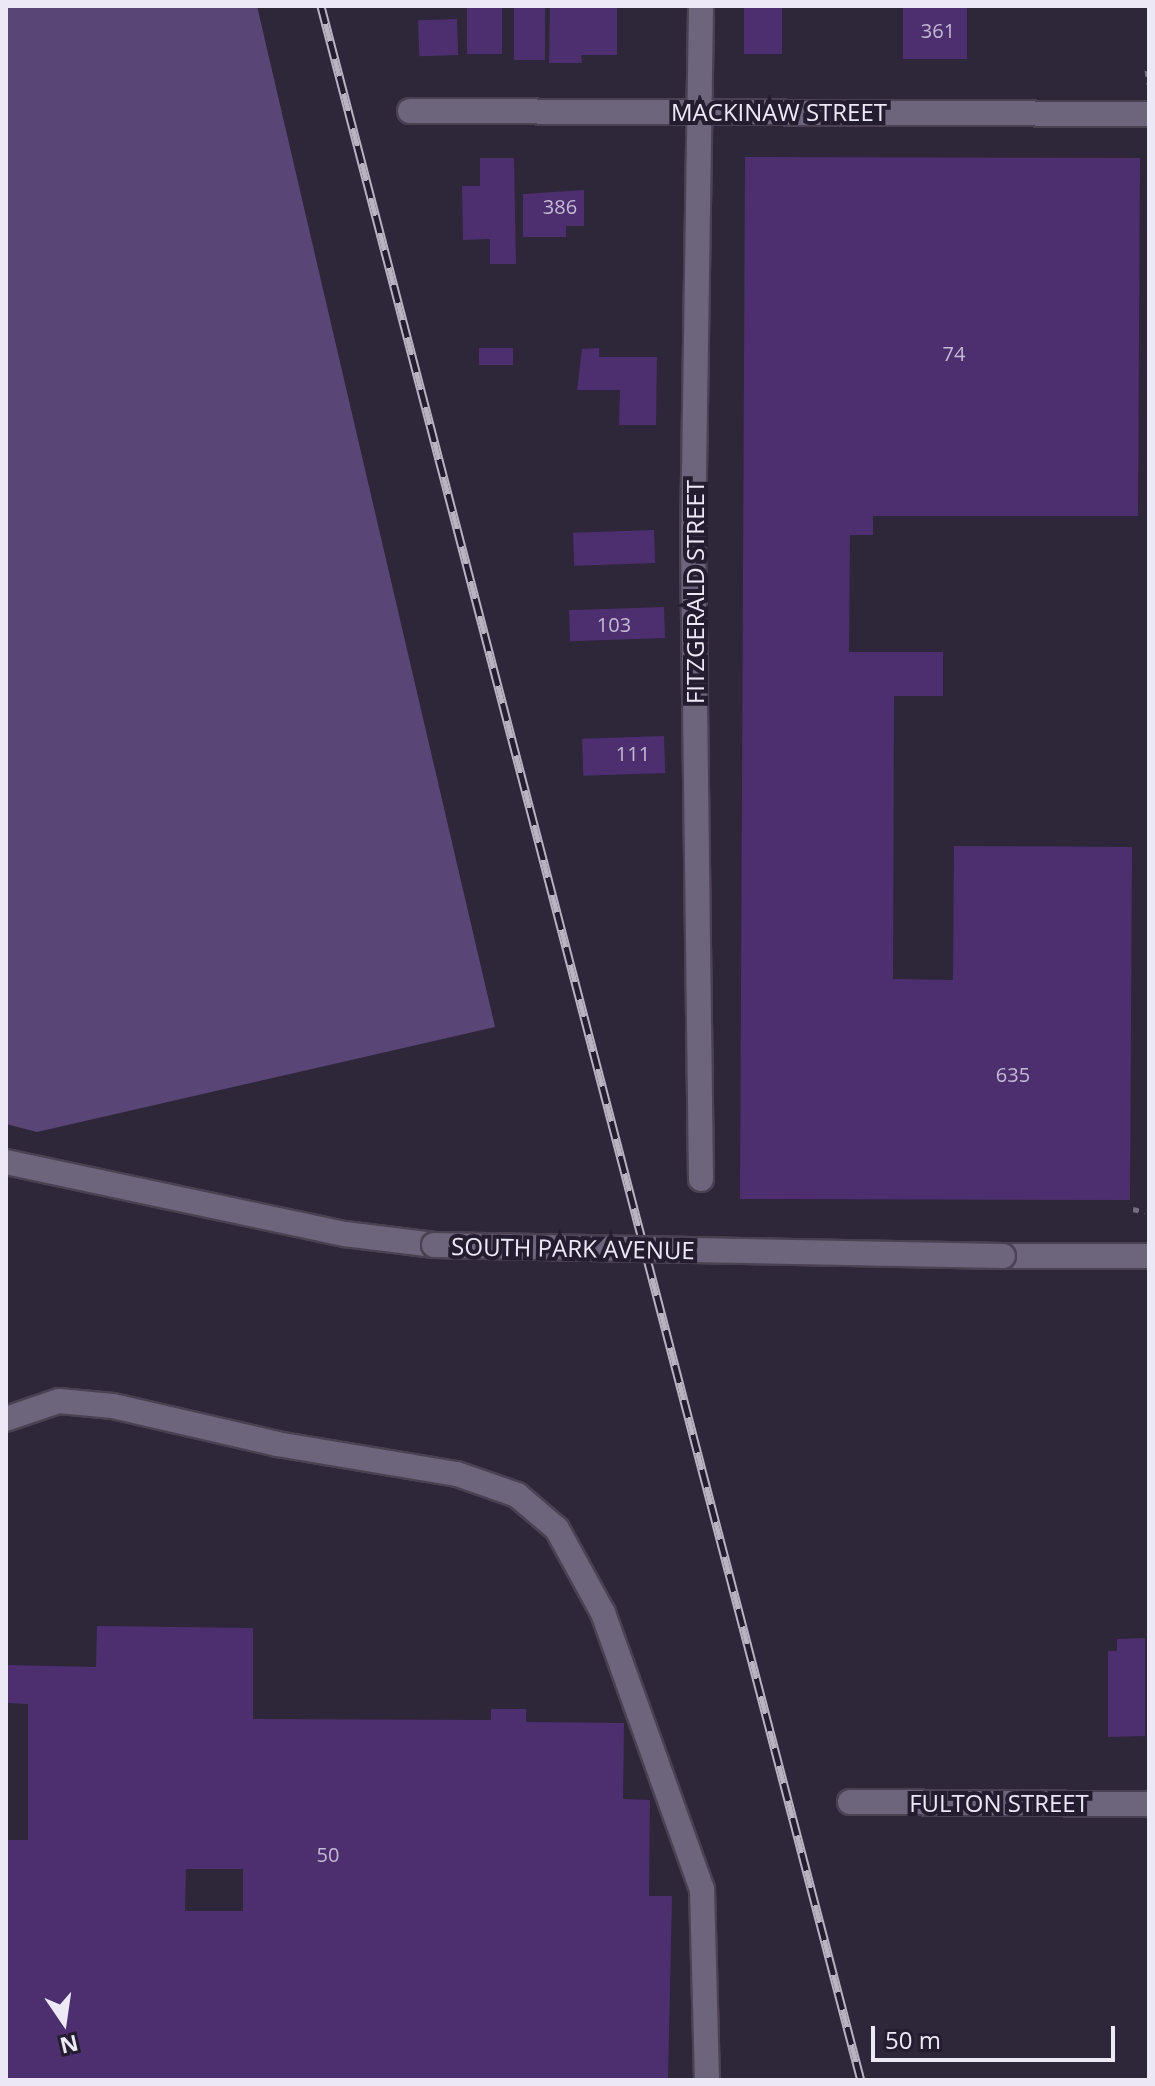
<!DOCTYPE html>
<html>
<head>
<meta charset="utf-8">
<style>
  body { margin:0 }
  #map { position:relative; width:1155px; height:2086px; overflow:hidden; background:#2e2639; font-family:"Open Sans",sans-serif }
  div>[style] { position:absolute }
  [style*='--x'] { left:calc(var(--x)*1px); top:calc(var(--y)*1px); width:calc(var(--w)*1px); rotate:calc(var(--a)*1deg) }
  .green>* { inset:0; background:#5a4577 }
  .building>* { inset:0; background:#4d2f70; transform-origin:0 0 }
  .path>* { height:5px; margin-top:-2.5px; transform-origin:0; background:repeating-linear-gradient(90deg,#736d7e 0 6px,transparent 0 12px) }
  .roads { filter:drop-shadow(2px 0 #4a4253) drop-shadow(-2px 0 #4a4253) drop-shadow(0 2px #4a4253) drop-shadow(0 -2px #4a4253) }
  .minor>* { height:24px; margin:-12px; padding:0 12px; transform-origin:12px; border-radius:12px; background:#6d657b }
  .rail>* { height:9px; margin-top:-4.5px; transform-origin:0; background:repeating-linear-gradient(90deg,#241c2f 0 18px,#b8b2c1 0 36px); box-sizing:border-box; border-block:2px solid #b8b2c1 }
  .bridges { filter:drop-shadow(2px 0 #4a4253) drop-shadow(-2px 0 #4a4253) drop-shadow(0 2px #4a4253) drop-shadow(0 -2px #4a4253) }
  .minor-bridge>* { height:24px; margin:-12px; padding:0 12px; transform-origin:12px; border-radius:12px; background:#6d657b }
  span { translate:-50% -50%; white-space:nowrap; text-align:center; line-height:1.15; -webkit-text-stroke:8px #241c2f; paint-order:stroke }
  .number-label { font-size:20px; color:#c5bad4 }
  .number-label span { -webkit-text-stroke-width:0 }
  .street-label { font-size:24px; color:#ede8f6 }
  .frame { position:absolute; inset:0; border:8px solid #ede8f6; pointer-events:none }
  .north { position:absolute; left:24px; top:1982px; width:80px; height:80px; -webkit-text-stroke:6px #241c2f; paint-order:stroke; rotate:167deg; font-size:22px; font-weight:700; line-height:32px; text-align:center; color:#ede8f6 }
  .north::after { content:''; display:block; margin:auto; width:28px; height:36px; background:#ede8f6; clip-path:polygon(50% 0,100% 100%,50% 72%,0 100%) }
  .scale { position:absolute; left:871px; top:2026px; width:244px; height:36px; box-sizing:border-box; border:4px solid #ede8f6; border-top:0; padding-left:10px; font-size:24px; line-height:28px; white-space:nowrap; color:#ede8f6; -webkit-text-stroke:6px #241c2f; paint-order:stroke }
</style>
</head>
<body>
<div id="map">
  <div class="green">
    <i style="clip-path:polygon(6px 6px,257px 6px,495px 1027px,37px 1132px,6px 1124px)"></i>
  </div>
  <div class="building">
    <i style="left:467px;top:6px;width:35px;height:48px"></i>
    <i style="left:514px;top:6px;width:31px;height:54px"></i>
    <i style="clip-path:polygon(550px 6px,617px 6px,617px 55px,581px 55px,582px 63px,549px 63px)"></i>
    <i style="left:744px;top:6px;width:38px;height:48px"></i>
    <i style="left:903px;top:6px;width:64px;height:53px"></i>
    <i style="left:457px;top:19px;width:36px;height:39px;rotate:88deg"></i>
    <i style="clip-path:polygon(745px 157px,1140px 158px,1138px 516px,873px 516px,873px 535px,850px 535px,849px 652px,943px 652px,943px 696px,894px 696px,893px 979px,953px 980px,954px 846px,1132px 847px,1130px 1200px,740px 1199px)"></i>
    <i style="clip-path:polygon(480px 158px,514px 158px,516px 264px,490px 264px,490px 239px,463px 240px,462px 186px,480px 186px)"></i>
    <i style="clip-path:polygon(584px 190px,584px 226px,566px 226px,566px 237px,523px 237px,523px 194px)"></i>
    <i style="left:513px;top:348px;width:17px;height:34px;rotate:90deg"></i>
    <i style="clip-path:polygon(599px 348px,599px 357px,657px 357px,656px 425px,619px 425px,620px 390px,577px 390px,582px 349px)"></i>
    <i style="left:654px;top:530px;width:33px;height:81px;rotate:88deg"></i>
    <i style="left:664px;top:607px;width:31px;height:95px;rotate:88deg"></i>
    <i style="left:664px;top:736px;width:37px;height:82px;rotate:88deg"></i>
    <i style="clip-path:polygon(evenodd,97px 1626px,253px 1628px,253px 1719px,491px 1720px,491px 1709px,526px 1709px,526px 1722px,624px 1723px,623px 1799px,650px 1800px,649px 1896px,672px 1896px,668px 2080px,6px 2080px,6px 1840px,28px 1840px,28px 1704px,6px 1703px,6px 1665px,96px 1667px,97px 1626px,186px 1869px,243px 1869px,243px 1911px,185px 1911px,186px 1869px)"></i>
    <i style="clip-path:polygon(1145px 1638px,1145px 1736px,1108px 1737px,1108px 1651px,1117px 1651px,1117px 1639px)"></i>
  </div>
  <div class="path">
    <i style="--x:1147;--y:70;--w:14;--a:82"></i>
    <i style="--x:1133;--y:1209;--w:12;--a:14"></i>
  </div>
  <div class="roads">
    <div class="minor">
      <i style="--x:410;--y:111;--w:739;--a:0.23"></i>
      <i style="--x:6;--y:1162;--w:347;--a:12"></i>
      <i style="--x:345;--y:1234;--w:90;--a:7"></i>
      <i style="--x:701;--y:1179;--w:638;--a:-90.72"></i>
      <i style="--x:693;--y:541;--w:535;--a:-89.14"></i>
      <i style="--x:1003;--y:1256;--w:146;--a:0"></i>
      <i style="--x:6;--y:1419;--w:56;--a:-18.8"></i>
      <i style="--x:59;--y:1401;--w:54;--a:5.3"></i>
      <i style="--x:113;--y:1406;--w:168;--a:13"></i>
      <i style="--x:277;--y:1444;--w:182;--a:9.5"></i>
      <i style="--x:457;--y:1474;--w:64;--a:19.3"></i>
      <i style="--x:517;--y:1495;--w:52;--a:40.4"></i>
      <i style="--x:557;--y:1529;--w:96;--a:61.3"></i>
      <i style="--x:603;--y:1613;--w:293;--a:70.3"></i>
      <i style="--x:702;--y:1889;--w:191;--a:88.5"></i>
      <i style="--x:850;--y:1802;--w:299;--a:0.4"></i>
    </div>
  </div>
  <div class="rail">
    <i style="--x:321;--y:6;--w:2143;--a:75.41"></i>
  </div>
  <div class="bridges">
    <div class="minor-bridge">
      <i style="--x:434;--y:1245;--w:569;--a:1.11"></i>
    </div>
  </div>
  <div class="number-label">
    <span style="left:938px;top:30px">361</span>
    <span style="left:560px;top:206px">386</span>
    <span style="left:954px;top:353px">74</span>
    <span style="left:614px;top:624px">103</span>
    <span style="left:633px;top:753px">111</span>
    <span style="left:1013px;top:1074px">635</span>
    <span style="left:328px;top:1854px">50</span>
  </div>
  <div class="street-label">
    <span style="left:779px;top:112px">MACKINAW STREET</span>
    <span style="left:695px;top:592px;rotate:-90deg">FITZGERALD STREET</span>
    <span style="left:573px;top:1248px;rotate:1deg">SOUTH PARK AVENUE</span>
    <span style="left:999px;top:1803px">FULTON STREET</span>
  </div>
  <div class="frame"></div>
  <div class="north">N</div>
  <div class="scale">50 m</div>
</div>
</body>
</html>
